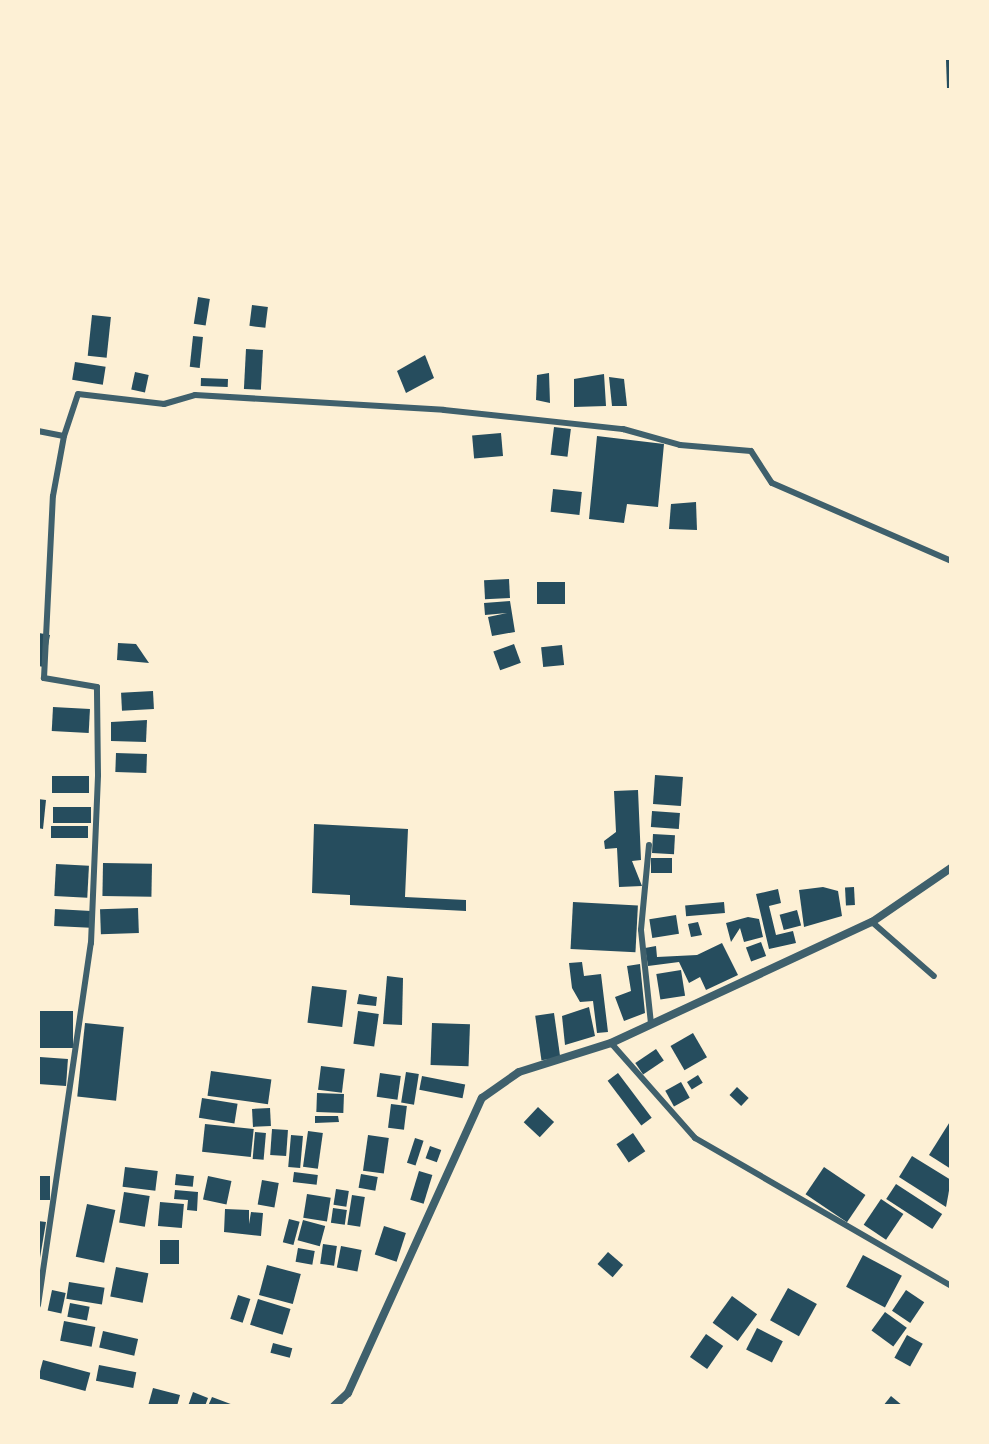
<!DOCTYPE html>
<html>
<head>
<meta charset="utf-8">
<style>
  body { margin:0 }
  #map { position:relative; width:989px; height:1444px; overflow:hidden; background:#fdf0d5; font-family:Raleway,sans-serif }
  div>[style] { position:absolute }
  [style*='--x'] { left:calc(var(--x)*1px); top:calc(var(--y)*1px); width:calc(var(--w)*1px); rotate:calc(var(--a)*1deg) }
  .building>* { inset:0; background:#264d5e; transform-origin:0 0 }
  .minor>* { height:6px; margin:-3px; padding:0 3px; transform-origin:3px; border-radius:3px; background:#3f606c }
  .tertiary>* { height:8px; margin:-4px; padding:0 4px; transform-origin:4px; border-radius:4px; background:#3f606c }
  span { translate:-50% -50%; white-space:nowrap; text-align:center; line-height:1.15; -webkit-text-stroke:6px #fdf0d5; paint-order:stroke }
  .frame { position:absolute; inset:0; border:40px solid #fdf0d5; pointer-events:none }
</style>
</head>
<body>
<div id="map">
  <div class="building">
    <i style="clip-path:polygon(946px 60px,951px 60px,951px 88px,947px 88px)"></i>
    <i style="left:198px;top:297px;width:12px;height:27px;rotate:9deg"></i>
    <i style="left:252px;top:305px;width:16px;height:21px;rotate:7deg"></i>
    <i style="left:92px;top:315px;width:19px;height:41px;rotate:6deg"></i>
    <i style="left:193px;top:336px;width:10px;height:31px;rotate:6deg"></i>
    <i style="left:246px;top:349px;width:17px;height:40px;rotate:3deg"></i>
    <i style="clip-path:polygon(425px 355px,434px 378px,406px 393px,397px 371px)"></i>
    <i style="left:75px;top:362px;width:31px;height:18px;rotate:9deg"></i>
    <i style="left:135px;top:372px;width:14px;height:18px;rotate:12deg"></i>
    <i style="clip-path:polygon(549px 373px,550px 403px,536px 400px,537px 375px)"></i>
    <i style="clip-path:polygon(604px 374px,606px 406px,574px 407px,574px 379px)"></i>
    <i style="clip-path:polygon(609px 377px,624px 379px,627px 406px,612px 406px)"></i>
    <i style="left:201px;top:378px;width:27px;height:8px;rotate:2deg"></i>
    <i style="left:554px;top:427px;width:17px;height:28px;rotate:7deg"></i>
    <i style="left:501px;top:433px;width:23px;height:29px;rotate:85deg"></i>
    <i style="clip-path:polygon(597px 436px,664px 444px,658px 507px,627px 504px,624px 523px,589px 519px)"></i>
    <i style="left:553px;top:489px;width:29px;height:23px;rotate:6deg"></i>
    <i style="clip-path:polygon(696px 502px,697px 530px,669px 529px,671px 504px)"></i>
    <i style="left:509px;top:579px;width:19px;height:25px;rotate:87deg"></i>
    <i style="left:537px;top:582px;width:28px;height:22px"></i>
    <i style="clip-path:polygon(510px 601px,515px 632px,492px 636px,488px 617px,507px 613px,485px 615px,484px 603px)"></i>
    <i style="clip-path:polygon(39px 633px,50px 635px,44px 667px,38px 666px)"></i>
    <i style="clip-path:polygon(118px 643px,136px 644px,149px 663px,117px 660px)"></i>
    <i style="left:514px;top:644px;width:20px;height:22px;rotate:70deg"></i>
    <i style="left:562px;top:645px;width:20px;height:21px;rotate:84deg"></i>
    <i style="left:153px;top:691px;width:18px;height:32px;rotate:87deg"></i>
    <i style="left:53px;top:707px;width:37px;height:24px;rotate:3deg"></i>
    <i style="clip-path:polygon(147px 720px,146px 742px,111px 741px,111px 722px)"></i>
    <i style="left:116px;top:753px;width:31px;height:19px;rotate:2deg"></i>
    <i style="left:655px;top:775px;width:28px;height:29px;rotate:4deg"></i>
    <i style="left:52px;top:776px;width:37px;height:17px"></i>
    <i style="clip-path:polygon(638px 790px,641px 860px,632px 861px,642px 886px,619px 887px,617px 848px,605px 849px,604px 841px,616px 832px,614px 791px)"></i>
    <i style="clip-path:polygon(38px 799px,46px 800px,43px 829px,38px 828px)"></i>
    <i style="left:91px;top:807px;width:16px;height:38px;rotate:90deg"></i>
    <i style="left:652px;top:811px;width:28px;height:16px;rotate:4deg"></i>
    <i style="clip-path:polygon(314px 824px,408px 829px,405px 897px,466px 900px,466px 911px,350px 905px,350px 895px,312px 893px)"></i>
    <i style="left:51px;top:826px;width:37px;height:12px"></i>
    <i style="left:653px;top:834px;width:22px;height:19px;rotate:3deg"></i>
    <i style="left:651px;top:858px;width:21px;height:15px"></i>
    <i style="left:103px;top:863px;width:49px;height:33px;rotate:1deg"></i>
    <i style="left:56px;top:864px;width:33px;height:32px;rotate:3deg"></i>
    <i style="clip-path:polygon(823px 887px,838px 891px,842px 916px,804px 927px,799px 890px)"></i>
    <i style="left:854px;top:887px;width:18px;height:9px;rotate:87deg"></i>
    <i style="clip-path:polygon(778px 889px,781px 903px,769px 906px,776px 935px,793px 931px,796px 943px,769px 949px,756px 894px)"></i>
    <i style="left:573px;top:902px;width:65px;height:47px;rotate:3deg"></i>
    <i style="left:724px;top:902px;width:11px;height:39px;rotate:85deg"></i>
    <i style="left:138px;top:908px;width:25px;height:38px;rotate:88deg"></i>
    <i style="left:55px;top:909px;width:36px;height:17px;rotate:3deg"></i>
    <i style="left:797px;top:910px;width:16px;height:18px;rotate:75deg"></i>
    <i style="left:676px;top:915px;width:19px;height:27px;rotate:81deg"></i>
    <i style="clip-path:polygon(748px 917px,759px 919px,763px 937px,744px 942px,740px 928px,731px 942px,726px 923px)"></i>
    <i style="clip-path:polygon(698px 922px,702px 935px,691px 937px,688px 924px)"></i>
    <i style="left:761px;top:942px;width:15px;height:16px;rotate:70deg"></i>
    <i style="clip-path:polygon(722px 943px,738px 975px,706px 990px,700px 977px,689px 983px,679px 962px,648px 966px,645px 948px,656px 946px,657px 957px,697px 955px)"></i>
    <i style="clip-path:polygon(582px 962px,584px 976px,601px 974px,608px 1032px,597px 1033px,593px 1001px,580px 1002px,572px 988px,569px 963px)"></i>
    <i style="clip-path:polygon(640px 964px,645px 1013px,624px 1021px,615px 997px,631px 991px,627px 966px)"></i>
    <i style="left:681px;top:970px;width:26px;height:25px;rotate:81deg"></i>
    <i style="clip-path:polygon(387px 976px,403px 978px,402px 1025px,383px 1024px)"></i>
    <i style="left:312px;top:986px;width:35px;height:37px;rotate:7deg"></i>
    <i style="clip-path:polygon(359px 994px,377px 997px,376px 1006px,357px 1004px)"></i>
    <i style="clip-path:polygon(589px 1007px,595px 1036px,565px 1045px,562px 1016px)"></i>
    <i style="left:38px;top:1011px;width:35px;height:37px"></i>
    <i style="left:358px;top:1011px;width:21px;height:33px;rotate:8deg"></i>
    <i style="left:554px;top:1013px;width:45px;height:19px;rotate:82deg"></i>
    <i style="left:85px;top:1023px;width:39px;height:74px;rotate:6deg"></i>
    <i style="left:432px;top:1023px;width:38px;height:42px;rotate:2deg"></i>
    <i style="left:693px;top:1033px;width:28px;height:26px;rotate:60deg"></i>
    <i style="left:656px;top:1049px;width:14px;height:25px;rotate:56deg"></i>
    <i style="left:40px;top:1057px;width:28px;height:27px;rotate:4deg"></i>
    <i style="left:321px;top:1066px;width:24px;height:24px;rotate:7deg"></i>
    <i style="left:211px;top:1071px;width:61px;height:25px;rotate:8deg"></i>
    <i style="left:406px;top:1072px;width:13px;height:31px;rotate:9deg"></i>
    <i style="left:380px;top:1073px;width:21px;height:24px;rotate:8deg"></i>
    <i style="left:618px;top:1073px;width:56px;height:13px;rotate:53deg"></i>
    <i style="left:698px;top:1075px;width:9px;height:13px;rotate:58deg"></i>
    <i style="left:422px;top:1076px;width:44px;height:14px;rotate:11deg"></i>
    <i style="left:681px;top:1082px;width:18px;height:18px;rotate:61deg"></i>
    <i style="left:737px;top:1087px;width:16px;height:11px;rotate:43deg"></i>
    <i style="left:317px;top:1093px;width:27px;height:19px;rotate:2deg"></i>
    <i style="left:202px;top:1098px;width:36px;height:20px;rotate:9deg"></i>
    <i style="left:391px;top:1104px;width:16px;height:24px;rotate:7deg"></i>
    <i style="left:538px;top:1107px;width:22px;height:21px;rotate:43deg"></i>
    <i style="left:270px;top:1108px;width:18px;height:18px;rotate:87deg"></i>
    <i style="clip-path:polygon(315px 1116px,338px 1116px,339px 1122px,315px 1123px)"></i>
    <i style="clip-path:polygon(951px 1120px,951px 1169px,929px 1155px)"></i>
    <i style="left:205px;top:1124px;width:49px;height:28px;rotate:6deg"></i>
    <i style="left:272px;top:1129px;width:16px;height:26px;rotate:4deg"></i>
    <i style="left:308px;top:1131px;width:15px;height:36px;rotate:8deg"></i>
    <i style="left:255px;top:1132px;width:11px;height:27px;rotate:5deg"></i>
    <i style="left:633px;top:1133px;width:22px;height:20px;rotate:56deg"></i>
    <i style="left:291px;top:1135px;width:12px;height:32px;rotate:5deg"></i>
    <i style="left:368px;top:1135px;width:21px;height:36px;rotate:8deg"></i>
    <i style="left:415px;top:1138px;width:9px;height:26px;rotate:18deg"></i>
    <i style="left:430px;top:1146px;width:12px;height:13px;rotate:20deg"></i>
    <i style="clip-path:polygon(912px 1156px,951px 1180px,946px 1207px,899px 1177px)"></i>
    <i style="left:125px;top:1167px;width:33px;height:20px;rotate:7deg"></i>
    <i style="left:824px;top:1167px;width:50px;height:33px;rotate:34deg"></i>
    <i style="left:419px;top:1171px;width:14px;height:30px;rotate:17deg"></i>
    <i style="left:294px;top:1172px;width:24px;height:10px;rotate:7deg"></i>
    <i style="left:176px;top:1174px;width:18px;height:11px;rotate:6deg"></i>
    <i style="left:361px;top:1174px;width:17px;height:14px;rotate:10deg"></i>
    <i style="left:38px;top:1176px;width:12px;height:24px"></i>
    <i style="left:208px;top:1176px;width:24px;height:24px;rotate:12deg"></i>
    <i style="left:262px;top:1180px;width:17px;height:25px;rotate:10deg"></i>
    <i style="left:896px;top:1184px;width:55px;height:18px;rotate:33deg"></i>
    <i style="left:336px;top:1189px;width:13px;height:16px;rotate:9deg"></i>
    <i style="clip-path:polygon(175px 1190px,198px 1192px,197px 1211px,187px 1210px,188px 1200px,174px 1199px)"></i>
    <i style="left:124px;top:1192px;width:26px;height:31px;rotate:9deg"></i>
    <i style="left:307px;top:1194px;width:24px;height:24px;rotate:9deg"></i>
    <i style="left:352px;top:1195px;width:13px;height:30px;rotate:9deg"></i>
    <i style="left:881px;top:1199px;width:27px;height:31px;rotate:34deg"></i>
    <i style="left:160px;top:1202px;width:24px;height:24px;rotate:5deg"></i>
    <i style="left:87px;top:1204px;width:29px;height:54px;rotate:12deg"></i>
    <i style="left:333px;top:1208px;width:14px;height:15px;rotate:8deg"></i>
    <i style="clip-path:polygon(225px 1209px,249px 1210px,249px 1224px,251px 1212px,263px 1213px,261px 1236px,224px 1232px)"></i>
    <i style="left:289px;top:1219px;width:11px;height:24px;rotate:15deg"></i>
    <i style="left:303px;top:1220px;width:23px;height:21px;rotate:15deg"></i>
    <i style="clip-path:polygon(38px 1221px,46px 1222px,40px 1258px,38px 1258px)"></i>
    <i style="left:384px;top:1226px;width:23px;height:30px;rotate:18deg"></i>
    <i style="left:160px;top:1240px;width:19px;height:24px"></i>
    <i style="left:323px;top:1244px;width:14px;height:20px;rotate:8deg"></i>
    <i style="left:341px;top:1246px;width:21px;height:22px;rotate:11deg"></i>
    <i style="left:298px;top:1248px;width:17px;height:14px;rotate:10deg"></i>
    <i style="left:608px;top:1252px;width:20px;height:16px;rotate:41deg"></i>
    <i style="left:863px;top:1255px;width:44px;height:36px;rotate:28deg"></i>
    <i style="left:267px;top:1265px;width:35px;height:31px;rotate:15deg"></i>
    <i style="left:116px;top:1267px;width:33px;height:30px;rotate:11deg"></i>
    <i style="left:69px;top:1282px;width:36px;height:17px;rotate:9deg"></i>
    <i style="left:788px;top:1288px;width:33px;height:37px;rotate:29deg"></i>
    <i style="left:52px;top:1290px;width:14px;height:21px;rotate:12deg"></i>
    <i style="left:906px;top:1290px;width:22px;height:25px;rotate:34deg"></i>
    <i style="left:238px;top:1295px;width:13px;height:25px;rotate:18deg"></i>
    <i style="left:732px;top:1296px;width:31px;height:33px;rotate:36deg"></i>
    <i style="left:258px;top:1299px;width:34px;height:27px;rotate:17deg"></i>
    <i style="left:70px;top:1303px;width:20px;height:14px;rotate:11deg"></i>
    <i style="left:885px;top:1312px;width:27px;height:23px;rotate:36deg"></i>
    <i style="left:64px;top:1321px;width:32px;height:20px;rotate:11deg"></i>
    <i style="left:757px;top:1328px;width:29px;height:24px;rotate:27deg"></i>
    <i style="left:103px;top:1331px;width:36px;height:17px;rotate:13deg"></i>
    <i style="left:706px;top:1334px;width:21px;height:28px;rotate:35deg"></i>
    <i style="left:907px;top:1335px;width:18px;height:26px;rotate:29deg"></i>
    <i style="left:273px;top:1343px;width:20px;height:10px;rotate:15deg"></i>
    <i style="left:43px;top:1360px;width:49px;height:19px;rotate:15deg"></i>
    <i style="left:99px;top:1365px;width:38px;height:16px;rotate:11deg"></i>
    <i style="clip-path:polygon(153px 1388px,180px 1395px,177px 1406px,148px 1406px)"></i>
    <i style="clip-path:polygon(193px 1392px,208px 1398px,205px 1406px,188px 1406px)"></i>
    <i style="clip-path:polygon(891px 1396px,903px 1406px,883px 1406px)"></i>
    <i style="clip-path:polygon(212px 1397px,236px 1406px,208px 1406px)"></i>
  </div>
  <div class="minor">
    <i style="--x:38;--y:431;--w:26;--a:11"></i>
    <i style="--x:64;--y:436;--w:44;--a:-71.6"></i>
    <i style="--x:78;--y:394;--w:87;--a:6.6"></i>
    <i style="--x:164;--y:404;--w:32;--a:-16"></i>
    <i style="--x:195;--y:395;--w:249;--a:3.4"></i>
    <i style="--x:444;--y:410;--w:180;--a:6.1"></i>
    <i style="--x:623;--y:429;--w:59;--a:15.7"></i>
    <i style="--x:680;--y:445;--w:71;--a:4.8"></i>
    <i style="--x:751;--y:451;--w:38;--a:57"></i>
    <i style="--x:772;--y:483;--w:195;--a:23.5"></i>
    <i style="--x:649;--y:845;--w:85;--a:95.4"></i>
    <i style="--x:641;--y:930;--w:95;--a:83.9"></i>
    <i style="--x:872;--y:922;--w:82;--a:41.1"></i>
    <i style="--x:611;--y:1043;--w:127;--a:48.5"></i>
    <i style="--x:695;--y:1138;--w:296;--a:30"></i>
    <i style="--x:38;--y:1305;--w:366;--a:-81.7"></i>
    <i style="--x:91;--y:943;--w:168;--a:-87.6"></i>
    <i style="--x:98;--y:775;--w:88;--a:-90.7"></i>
    <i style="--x:97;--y:687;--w:54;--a:-170.4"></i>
    <i style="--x:44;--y:678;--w:182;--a:-87.2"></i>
    <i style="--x:53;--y:496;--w:61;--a:-79.6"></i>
  </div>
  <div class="tertiary">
    <i style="--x:334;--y:1406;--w:19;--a:-43"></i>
    <i style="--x:348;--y:1393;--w:324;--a:-65.6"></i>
    <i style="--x:482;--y:1098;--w:45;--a:-35.1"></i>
    <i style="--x:519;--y:1072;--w:96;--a:-17.5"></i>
    <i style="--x:611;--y:1043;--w:288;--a:-24.9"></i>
    <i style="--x:872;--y:922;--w:96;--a:-34.4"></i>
  </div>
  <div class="frame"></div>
</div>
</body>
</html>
